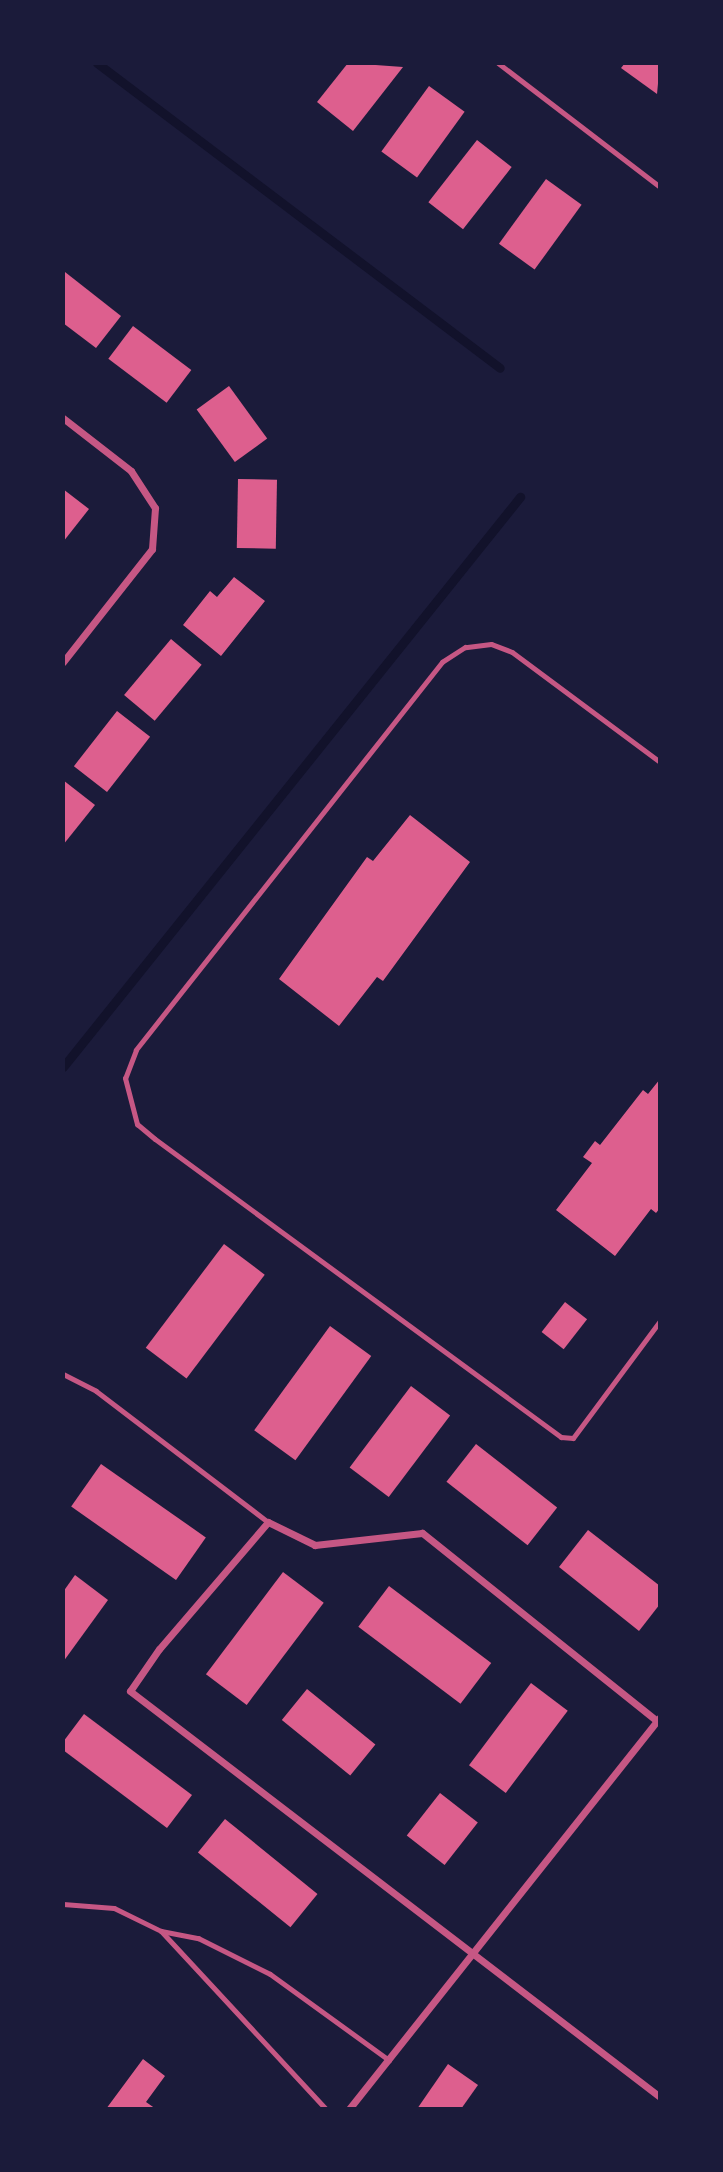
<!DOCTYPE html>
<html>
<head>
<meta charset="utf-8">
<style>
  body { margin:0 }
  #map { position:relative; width:723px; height:2172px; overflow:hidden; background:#1b1b3a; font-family:"DejaVu Sans",sans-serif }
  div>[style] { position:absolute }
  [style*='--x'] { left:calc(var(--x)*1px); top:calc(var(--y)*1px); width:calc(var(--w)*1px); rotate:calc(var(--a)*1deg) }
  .stream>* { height:9px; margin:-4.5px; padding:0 4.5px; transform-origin:4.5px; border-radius:4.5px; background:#12122b }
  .building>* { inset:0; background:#dd5f8e; transform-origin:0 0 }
  .service>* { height:5px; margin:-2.5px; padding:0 2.5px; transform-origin:2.5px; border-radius:2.5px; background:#c65784 }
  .minor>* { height:7px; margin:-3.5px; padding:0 3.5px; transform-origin:3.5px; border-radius:3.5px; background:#c65784 }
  span { translate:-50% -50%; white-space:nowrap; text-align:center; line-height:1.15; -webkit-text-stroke:7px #1b1b3a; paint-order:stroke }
  .frame { position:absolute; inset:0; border:65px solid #1b1b3a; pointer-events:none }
</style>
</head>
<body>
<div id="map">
  <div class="stream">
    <i style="--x:97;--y:63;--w:505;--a:37.12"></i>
    <i style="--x:63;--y:1067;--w:731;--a:-51.28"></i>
  </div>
  <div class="building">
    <i style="clip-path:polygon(348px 63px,403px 67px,353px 131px,317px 102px)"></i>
    <i style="clip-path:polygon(625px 63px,660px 63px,657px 94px,621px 68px)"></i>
    <i style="left:429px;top:86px;width:44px;height:81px;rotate:36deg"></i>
    <i style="left:477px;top:140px;width:44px;height:79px;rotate:38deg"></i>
    <i style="left:546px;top:179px;width:44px;height:80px;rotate:36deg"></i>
    <i style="clip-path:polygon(65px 272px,121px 316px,96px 348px,63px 323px)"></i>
    <i style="left:133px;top:326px;width:73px;height:41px;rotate:37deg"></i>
    <i style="left:229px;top:386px;width:65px;height:40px;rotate:54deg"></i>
    <i style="left:238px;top:479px;width:39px;height:69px;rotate:1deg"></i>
    <i style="clip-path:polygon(63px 489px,89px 509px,63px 542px)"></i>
    <i style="clip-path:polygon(234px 577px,265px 601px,221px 656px,183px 625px,210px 591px,217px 597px)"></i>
    <i style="left:171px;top:639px;width:40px;height:73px;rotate:40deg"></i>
    <i style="left:117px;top:711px;width:42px;height:70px;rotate:38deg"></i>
    <i style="clip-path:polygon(63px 780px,95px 805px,63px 845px)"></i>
    <i style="clip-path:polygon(410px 815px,470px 862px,383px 981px,377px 977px,339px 1026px,279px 979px,367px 857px,373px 861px)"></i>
    <i style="clip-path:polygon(660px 1079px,660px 1208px,656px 1213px,651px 1209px,615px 1256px,556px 1210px,592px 1163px,583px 1157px,595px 1141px,600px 1145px,643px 1090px,648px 1094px)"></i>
    <i style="left:224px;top:1244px;width:51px;height:130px;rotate:37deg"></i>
    <i style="left:565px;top:1302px;width:28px;height:38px;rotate:38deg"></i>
    <i style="left:330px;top:1326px;width:51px;height:129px;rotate:36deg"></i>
    <i style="left:411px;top:1386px;width:49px;height:102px;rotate:37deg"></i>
    <i style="left:476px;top:1444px;width:103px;height:48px;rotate:38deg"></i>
    <i style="left:101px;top:1464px;width:128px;height:52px;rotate:35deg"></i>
    <i style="clip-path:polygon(588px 1530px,660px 1586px,660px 1604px,639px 1631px,559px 1567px)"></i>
    <i style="left:283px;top:1572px;width:51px;height:128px;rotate:37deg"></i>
    <i style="clip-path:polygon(75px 1575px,108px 1600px,63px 1662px,63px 1592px)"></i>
    <i style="left:389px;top:1586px;width:128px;height:51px;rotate:37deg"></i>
    <i style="left:531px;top:1683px;width:46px;height:103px;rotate:37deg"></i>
    <i style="left:307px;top:1689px;width:88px;height:40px;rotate:39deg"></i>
    <i style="clip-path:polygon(84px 1714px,192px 1795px,167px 1828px,63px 1750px,63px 1742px)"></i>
    <i style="left:440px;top:1793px;width:48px;height:54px;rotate:38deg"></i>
    <i style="left:225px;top:1819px;width:119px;height:43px;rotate:39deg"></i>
    <i style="clip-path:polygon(143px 2059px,165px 2076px,146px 2102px,156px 2109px,106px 2109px)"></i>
    <i style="clip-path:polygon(448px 2064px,478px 2085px,461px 2109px,417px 2109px)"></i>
  </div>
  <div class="service">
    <i style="--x:498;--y:63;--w:204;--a:37.4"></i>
    <i style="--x:660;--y:762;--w:184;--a:-143.4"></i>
    <i style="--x:512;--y:652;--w:22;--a:-159"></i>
    <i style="--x:491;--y:644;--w:26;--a:173"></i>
    <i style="--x:465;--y:647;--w:27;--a:147"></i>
    <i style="--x:442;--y:662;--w:494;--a:128.3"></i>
    <i style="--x:136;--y:1050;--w:30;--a:111"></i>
    <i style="--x:125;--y:1078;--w:48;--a:75.4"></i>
    <i style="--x:137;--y:1124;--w:23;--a:40"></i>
    <i style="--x:155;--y:1139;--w:504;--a:36.28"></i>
    <i style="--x:561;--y:1437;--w:12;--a:5"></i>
    <i style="--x:573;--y:1438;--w:146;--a:-53.4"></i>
    <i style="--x:63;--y:1374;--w:37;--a:27"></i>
    <i style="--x:96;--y:1391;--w:216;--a:37.3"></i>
    <i style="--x:63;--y:1904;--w:51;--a:4.5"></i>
    <i style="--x:114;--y:1908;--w:52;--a:26.1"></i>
    <i style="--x:161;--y:1931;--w:38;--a:11"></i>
    <i style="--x:198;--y:1938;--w:80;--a:26.6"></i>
    <i style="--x:270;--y:1974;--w:147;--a:35.9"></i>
    <i style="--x:161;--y:1931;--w:243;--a:47.2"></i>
  </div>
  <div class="minor">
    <i style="--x:63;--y:418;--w:86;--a:37.9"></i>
    <i style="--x:131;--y:471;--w:44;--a:57"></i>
    <i style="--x:155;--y:508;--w:41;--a:94.2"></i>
    <i style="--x:152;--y:549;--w:144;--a:128.2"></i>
    <i style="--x:657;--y:1721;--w:301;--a:-141.3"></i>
    <i style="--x:422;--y:1533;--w:108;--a:173.6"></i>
    <i style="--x:315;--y:1545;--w:52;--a:-153.9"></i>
    <i style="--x:268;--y:1522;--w:167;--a:130.6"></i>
    <i style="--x:159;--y:1649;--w:51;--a:124.6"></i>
    <i style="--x:130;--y:1691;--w:668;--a:37.45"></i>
    <i style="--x:349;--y:2109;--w:500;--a:-51.57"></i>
  </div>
  <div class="frame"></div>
</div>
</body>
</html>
